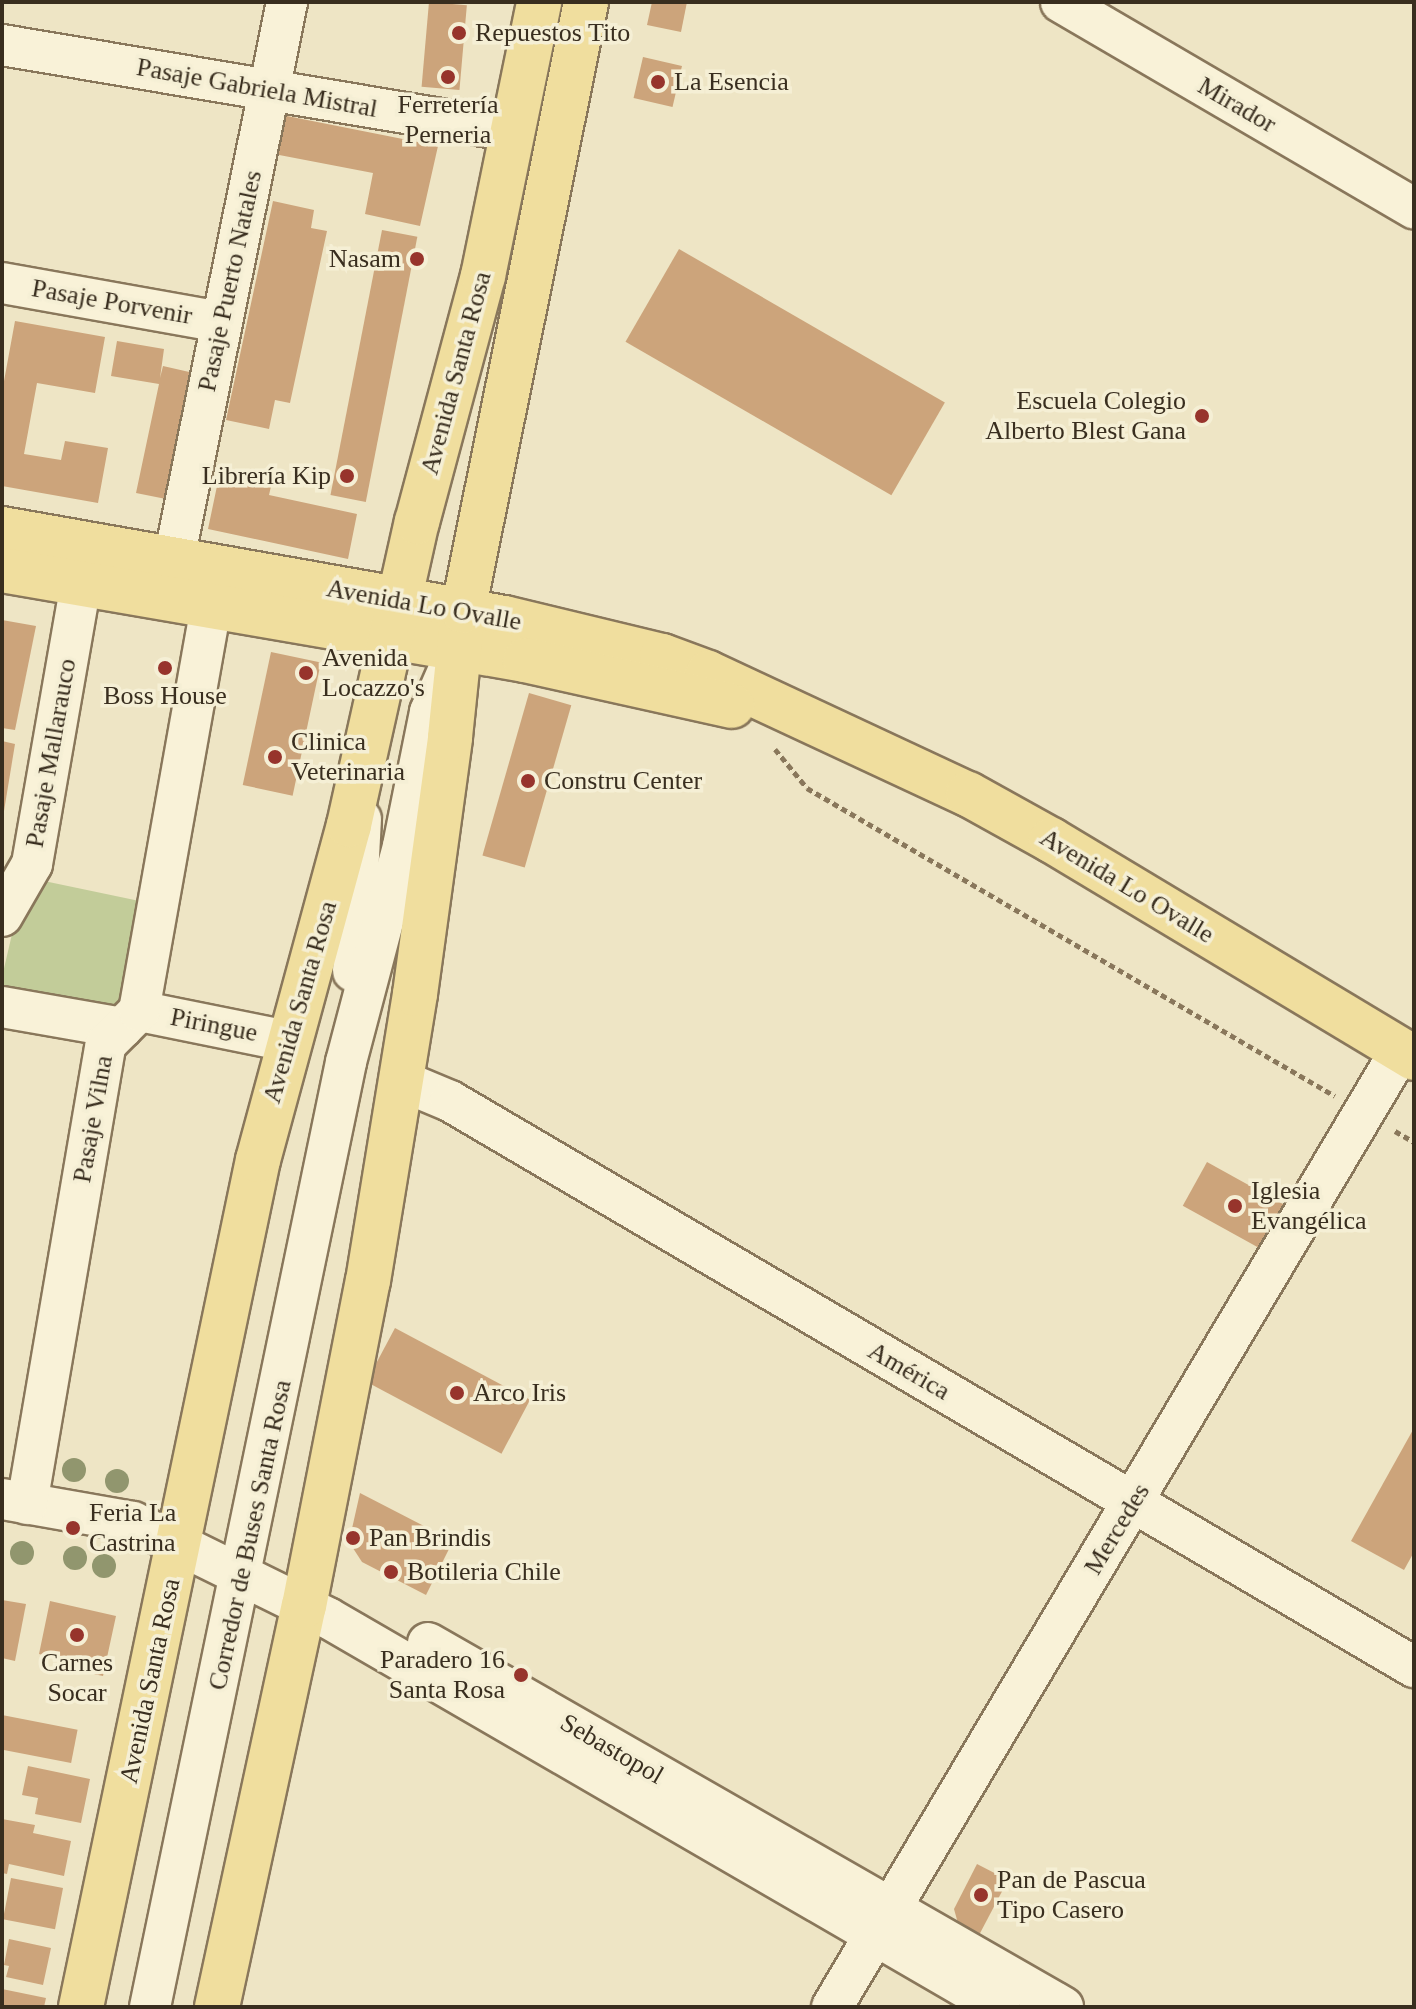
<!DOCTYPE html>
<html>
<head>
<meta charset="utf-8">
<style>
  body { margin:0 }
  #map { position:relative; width:1416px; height:2009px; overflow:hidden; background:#eee5c5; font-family:Georgia,serif }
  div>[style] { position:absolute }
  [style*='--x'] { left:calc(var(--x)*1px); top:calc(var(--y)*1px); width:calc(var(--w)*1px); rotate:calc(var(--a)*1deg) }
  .green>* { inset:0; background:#c2cc99 }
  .building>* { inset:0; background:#cca47b; transform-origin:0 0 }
  .path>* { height:5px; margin-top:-2.5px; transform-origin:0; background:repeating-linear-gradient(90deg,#89775b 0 6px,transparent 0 10px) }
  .roads { filter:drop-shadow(2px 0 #89775b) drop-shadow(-2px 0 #89775b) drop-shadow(0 2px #89775b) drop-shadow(0 -2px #89775b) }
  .minor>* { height:40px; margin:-20px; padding:0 20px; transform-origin:20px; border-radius:20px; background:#f9f2d8 }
  .major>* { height:44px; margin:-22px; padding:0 22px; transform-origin:22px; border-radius:22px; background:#f0de9e }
  .trees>* { width:24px; height:24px; margin:-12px; border-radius:50%; background:#91966e }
  .dots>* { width:22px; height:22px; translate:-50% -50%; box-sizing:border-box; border:4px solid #f5efd5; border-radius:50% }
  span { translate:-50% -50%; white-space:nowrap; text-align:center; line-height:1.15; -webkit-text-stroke:7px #f5efd5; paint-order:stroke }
  .poi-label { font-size:26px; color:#392e1f }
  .left { translate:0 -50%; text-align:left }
  .right { translate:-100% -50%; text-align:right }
  .street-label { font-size:26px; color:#392e1f }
  .frame { position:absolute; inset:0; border:4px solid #392e1f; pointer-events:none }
</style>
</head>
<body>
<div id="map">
  <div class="green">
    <i style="clip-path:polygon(44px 881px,149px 903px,121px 1007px,2px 1000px,2px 977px,16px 917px)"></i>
  </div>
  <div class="building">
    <i style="left:429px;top:2px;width:38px;height:85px;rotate:5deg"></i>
    <i style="clip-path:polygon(652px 2px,687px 2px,681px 32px,647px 25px)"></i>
    <i style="left:643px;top:57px;width:40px;height:42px;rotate:13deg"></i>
    <i style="clip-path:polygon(282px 115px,438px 146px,420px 226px,365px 214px,373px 173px,274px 154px)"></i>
    <i style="clip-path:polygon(273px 201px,314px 210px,311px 228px,327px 231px,290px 403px,275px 400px,269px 429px,226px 420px)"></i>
    <i style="left:382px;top:230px;width:36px;height:270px;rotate:11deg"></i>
    <i style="left:679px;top:249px;width:307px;height:107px;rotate:30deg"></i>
    <i style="clip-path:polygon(15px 321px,105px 337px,95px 393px,37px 383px,24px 454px,61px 460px,65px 441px,108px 448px,98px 503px,2px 486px,2px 392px)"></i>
    <i style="clip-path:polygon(117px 341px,164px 349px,160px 378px,163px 366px,198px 374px,171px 500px,136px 493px,159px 384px,111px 376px)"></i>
    <i style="clip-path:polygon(221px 467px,273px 478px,269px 495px,357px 514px,348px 559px,208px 529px)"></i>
    <i style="clip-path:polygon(2px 620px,36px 626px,15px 730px,2px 728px)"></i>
    <i style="left:271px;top:652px;width:51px;height:136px;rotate:12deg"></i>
    <i style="left:529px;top:693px;width:44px;height:169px;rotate:16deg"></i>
    <i style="clip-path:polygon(2px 741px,15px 744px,4px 811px,2px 811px)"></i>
    <i style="left:1207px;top:1162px;width:92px;height:50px;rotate:29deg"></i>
    <i style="left:395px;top:1328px;width:153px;height:61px;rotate:28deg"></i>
    <i style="clip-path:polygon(1414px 1428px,1414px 1552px,1404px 1570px,1351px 1541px)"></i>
    <i style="clip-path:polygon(360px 1493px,453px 1541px,426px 1595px,362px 1562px,349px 1542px)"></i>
    <i style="clip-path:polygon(2px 1600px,26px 1604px,15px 1661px,2px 1658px)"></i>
    <i style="clip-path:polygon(50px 1601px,116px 1616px,103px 1676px,65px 1668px,67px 1661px,39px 1654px)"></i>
    <i style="left:2px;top:1715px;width:77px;height:34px;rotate:11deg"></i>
    <i style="clip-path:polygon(28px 1766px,90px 1779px,81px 1823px,35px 1814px,38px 1798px,22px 1795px)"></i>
    <i style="clip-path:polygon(2px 1819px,35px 1825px,33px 1833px,71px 1841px,64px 1876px,9px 1864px,7px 1874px,2px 1873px)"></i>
    <i style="clip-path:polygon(977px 1864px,1008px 1880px,978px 1937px,959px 1927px,954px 1909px)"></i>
    <i style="left:11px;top:1878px;width:53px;height:42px;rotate:11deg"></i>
    <i style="clip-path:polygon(9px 1939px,51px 1948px,43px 1985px,6px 1977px,9px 1966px,4px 1965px)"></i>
    <i style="clip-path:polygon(2px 1989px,46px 1998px,44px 2007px,2px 2007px)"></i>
  </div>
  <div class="path">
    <i style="--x:775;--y:749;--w:50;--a:50.6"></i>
    <i style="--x:807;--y:788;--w:611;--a:30.26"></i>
    <i style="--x:1395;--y:1131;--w:22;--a:30"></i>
  </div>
  <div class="roads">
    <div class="minor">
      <i style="--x:1061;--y:2;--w:409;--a:30.3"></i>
      <i style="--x:2;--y:45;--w:517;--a:9.57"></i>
      <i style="--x:2;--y:283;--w:223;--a:10.1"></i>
      <i style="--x:174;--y:559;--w:568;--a:-78.53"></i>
      <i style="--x:2;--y:916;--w:60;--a:-60"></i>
      <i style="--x:32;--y:864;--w:284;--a:-80.1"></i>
      <i style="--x:353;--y:971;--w:152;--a:-87"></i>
      <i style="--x:2;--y:1007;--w:122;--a:9.9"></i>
      <i style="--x:139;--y:1011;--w:152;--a:11.4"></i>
      <i style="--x:402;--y:1081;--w:52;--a:22.6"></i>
      <i style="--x:450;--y:1101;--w:1118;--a:30.42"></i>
      <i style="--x:2;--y:1499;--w:133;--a:10"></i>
      <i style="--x:133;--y:1522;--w:217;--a:26.2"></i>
      <i style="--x:328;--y:1618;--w:776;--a:30.1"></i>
      <i style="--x:27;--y:1504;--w:467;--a:-80.3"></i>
      <i style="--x:106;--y:1044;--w:47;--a:-45"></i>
      <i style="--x:139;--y:1011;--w:411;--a:-79.9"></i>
      <i style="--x:428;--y:1643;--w:732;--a:29.82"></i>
      <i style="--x:150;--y:2007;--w:965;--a:-78.28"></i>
      <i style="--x:346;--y:1062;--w:223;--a:-75.2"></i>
      <i style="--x:403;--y:846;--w:137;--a:-78.6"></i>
      <i style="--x:430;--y:712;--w:55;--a:-66.3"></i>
      <i style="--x:832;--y:2007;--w:1113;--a:-59.27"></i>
    </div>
    <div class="major">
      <i style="--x:2;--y:529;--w:510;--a:10.05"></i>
      <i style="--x:504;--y:618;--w:163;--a:13.5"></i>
      <i style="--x:662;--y:656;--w:49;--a:20.3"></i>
      <i style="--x:708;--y:673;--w:287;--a:25"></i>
      <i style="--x:968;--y:794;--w:95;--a:29"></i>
      <i style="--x:1051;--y:840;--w:423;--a:31"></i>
      <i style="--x:2;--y:570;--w:531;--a:9.76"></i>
      <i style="--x:525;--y:660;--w:212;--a:12.5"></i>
      <i style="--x:81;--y:2007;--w:865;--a:-78.2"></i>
      <i style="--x:258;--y:1160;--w:347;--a:-74.8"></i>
      <i style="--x:349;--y:825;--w:311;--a:-77.4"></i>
      <i style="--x:417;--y:522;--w:255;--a:-75"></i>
      <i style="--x:483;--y:276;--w:280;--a:-78.4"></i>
      <i style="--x:217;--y:2007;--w:410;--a:-77.8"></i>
      <i style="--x:304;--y:1606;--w:331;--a:-78.9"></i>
      <i style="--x:368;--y:1281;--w:291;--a:-80.7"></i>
      <i style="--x:415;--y:994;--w:259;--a:-82.2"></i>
      <i style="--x:450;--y:737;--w:127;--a:-84.1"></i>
      <i style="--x:463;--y:611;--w:621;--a:-78.58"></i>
    </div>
  </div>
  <div class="trees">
    <i style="left:74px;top:1470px"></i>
    <i style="left:117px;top:1481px"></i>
    <i style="left:22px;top:1553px"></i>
    <i style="left:75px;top:1558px"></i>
    <i style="left:104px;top:1566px"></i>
  </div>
  <div class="dots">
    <i style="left:459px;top:33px;background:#97342c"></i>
    <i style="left:448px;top:77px;background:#97342c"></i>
    <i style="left:658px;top:82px;background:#97342c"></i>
    <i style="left:417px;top:259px;background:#97342c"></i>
    <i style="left:1202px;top:416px;background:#97342c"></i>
    <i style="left:347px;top:476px;background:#97342c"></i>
    <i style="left:165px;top:668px;background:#97342c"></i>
    <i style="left:306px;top:673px;background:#97342c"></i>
    <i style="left:275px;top:757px;background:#97342c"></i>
    <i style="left:528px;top:781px;background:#97342c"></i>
    <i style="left:1235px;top:1206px;background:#97342c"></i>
    <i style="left:457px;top:1393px;background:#97342c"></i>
    <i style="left:73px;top:1528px;background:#97342c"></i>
    <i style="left:353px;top:1538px;background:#97342c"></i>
    <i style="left:391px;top:1572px;background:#97342c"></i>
    <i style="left:77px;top:1635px;background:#97342c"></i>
    <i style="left:521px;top:1675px;background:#97342c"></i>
    <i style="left:981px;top:1895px;background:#97342c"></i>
  </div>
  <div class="poi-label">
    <span class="left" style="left:475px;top:33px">Repuestos Tito</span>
    <span class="left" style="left:674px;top:82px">La Esencia</span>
    <span style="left:448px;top:120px">Ferretería<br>Perneria</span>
    <span class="right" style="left:401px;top:259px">Nasam</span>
    <span class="right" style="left:1186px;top:416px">Escuela Colegio<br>Alberto Blest Gana</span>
    <span class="right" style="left:331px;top:476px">Librería Kip</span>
    <span class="left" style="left:322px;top:673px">Avenida<br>Locazzo's</span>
    <span style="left:165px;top:696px">Boss House</span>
    <span class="left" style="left:291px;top:757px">Clinica<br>Veterinaria</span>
    <span class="left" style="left:544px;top:781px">Constru Center</span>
    <span class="left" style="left:1251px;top:1206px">Iglesia<br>Evangélica</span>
    <span class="left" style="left:473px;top:1393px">Arco Iris</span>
    <span class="left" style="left:89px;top:1528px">Feria La<br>Castrina</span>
    <span class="left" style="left:369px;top:1538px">Pan Brindis</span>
    <span class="left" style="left:407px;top:1572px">Botileria Chile</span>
    <span class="right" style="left:505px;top:1675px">Paradero 16<br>Santa Rosa</span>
    <span style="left:77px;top:1678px">Carnes<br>Socar</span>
    <span class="left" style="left:997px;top:1895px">Pan de Pascua<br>Tipo Casero</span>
  </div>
  <div class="street-label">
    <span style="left:257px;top:88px;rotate:10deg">Pasaje Gabriela Mistral</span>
    <span style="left:1237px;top:105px;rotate:30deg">Mirador</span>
    <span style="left:230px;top:281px;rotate:-78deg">Pasaje Puerto Natales</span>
    <span style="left:112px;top:302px;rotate:10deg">Pasaje Porvenir</span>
    <span style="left:456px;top:373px;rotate:-75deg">Avenida Santa Rosa</span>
    <span style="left:424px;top:605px;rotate:10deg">Avenida Lo Ovalle</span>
    <span style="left:51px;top:753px;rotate:-80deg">Pasaje Mallarauco</span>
    <span style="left:1127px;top:886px;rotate:31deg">Avenida Lo Ovalle</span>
    <span style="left:300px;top:1002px;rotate:-74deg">Avenida Santa Rosa</span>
    <span style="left:214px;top:1025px;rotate:11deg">Piringue</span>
    <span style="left:93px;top:1119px;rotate:-80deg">Pasaje Vilna</span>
    <span style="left:909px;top:1371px;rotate:30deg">América</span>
    <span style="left:1117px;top:1529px;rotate:-59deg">Mercedes</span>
    <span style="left:250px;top:1535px;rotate:-78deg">Corredor de Buses Santa Rosa</span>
    <span style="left:150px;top:1681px;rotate:-78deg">Avenida Santa Rosa</span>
    <span style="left:612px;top:1749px;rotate:30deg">Sebastopol</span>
  </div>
  <div class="frame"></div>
</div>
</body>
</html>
